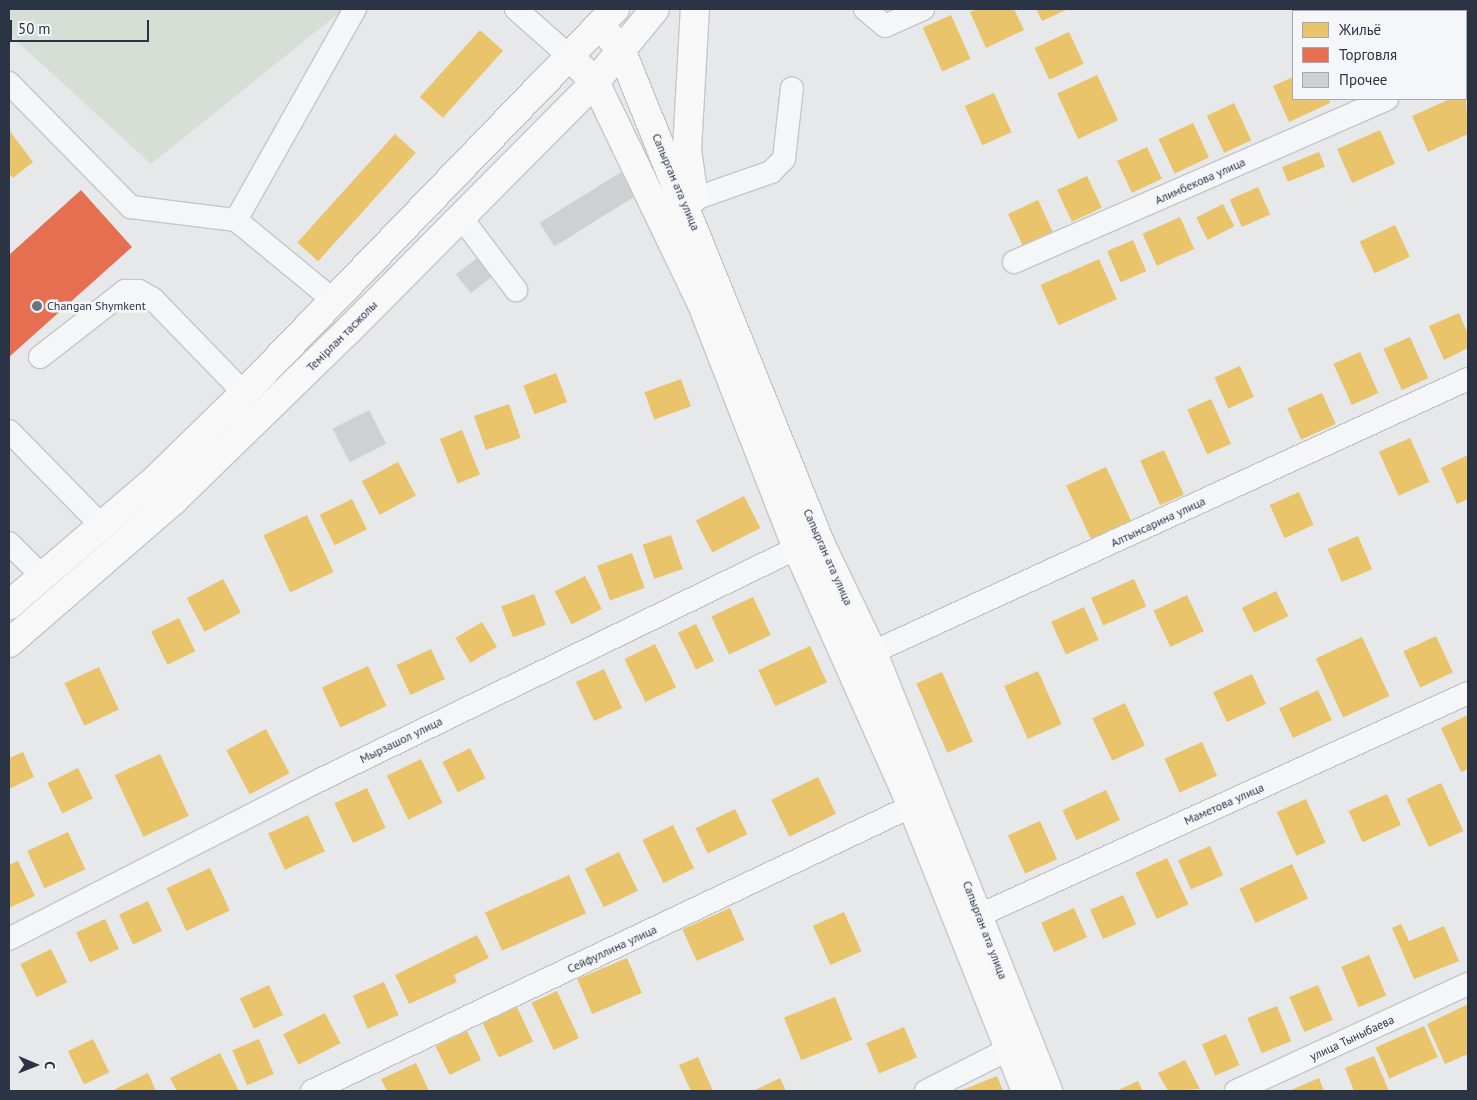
<!DOCTYPE html>
<html>
<head>
<meta charset="utf-8">
<style>
  body { margin:0 }
  #map { position:relative; width:1477px; height:1100px; overflow:hidden; background:#e6e8ea; font-family:"PT Sans",sans-serif }
  div>[style] { position:absolute }
  [style*='--x'] { left:calc(var(--x)*1px); top:calc(var(--y)*1px); width:calc(var(--w)*1px); rotate:calc(var(--a)*1deg) }
  .green>* { inset:0; background:#d6ded6 }
  .homes>* { inset:0; background:#e9c46a; transform-origin:0 0 }
  .shops>* { inset:0; background:#e76f51 }
  .building>* { inset:0; background:#ced0d3; transform-origin:0 0 }
  .roads { filter:drop-shadow(1px 0 #c4c6c8) drop-shadow(-1px 0 #c4c6c8) drop-shadow(0 1px #c4c6c8) drop-shadow(0 -1px #c4c6c8) }
  .minor>* { height:22px; margin:-11px; padding:0 11px; transform-origin:11px; border-radius:11px; background:#f5f6f7 }
  .major>* { height:28px; margin:-14px; padding:0 14px; transform-origin:14px; border-radius:14px; background:#f8f8f8 }
  .dots>* { width:14px; height:14px; translate:-50% -50%; box-sizing:border-box; border:2px solid #f4f6f9; border-radius:50% }
  span { translate:-50% -50%; white-space:nowrap; text-align:center; line-height:1.15; -webkit-text-stroke:5px #f4f6f9; paint-order:stroke }
  .street-label { font-size:12px; color:#2b3445 }
  .poi-label { font-size:12px; color:#2b3445 }
  .left { translate:0 -50%; text-align:left }
  .frame { position:absolute; inset:0; border:10px solid #2b3445; pointer-events:none }
  .legend { position:absolute; left:1292px; top:10px; width:175px; height:90px; box-sizing:border-box; background:#f4f6f9; border:1px solid #a4a8b1; margin:0; padding:6px 9px; list-style:none; font-size:15px; color:#2b3445 }
  .legend li { display:flex; align-items:center; gap:10px; height:25px }
  .legend b { width:25px; border:1px solid #a4a8b1 }
  .north { position:absolute; left:10px; top:1040px; width:50px; height:50px; -webkit-text-stroke:4px #f4f6f9; paint-order:stroke; rotate:91deg; font-size:14px; font-weight:700; line-height:20px; text-align:center; color:#2b3445 }
  .north::after { content:''; display:block; margin:auto; width:18px; height:22px; background:#2b3445; clip-path:polygon(50% 0,100% 100%,50% 72%,0 100%) }
  .scale { position:absolute; left:10px; top:20px; width:139px; height:22px; box-sizing:border-box; border:2px solid #2b3445; border-top:0; padding-left:6px; font-size:15px; line-height:18px; white-space:nowrap; color:#2b3445; -webkit-text-stroke:4px #f4f6f9; paint-order:stroke }
</style>
</head>
<body>
<div id="map">
  <div class="green">
    <i style="clip-path:polygon(9px 9px,344px 9px,151px 164px,9px 34px)"></i>
  </div>
  <div class="homes">
    <i style="clip-path:polygon(977px 9px,1014px 9px,1024px 30px,986px 48px,970px 12px)"></i>
    <i style="clip-path:polygon(1036px 9px,1068px 9px,1042px 21px)"></i>
    <i style="left:1303px;top:9px;width:42px;height:2px"></i>
    <i style="left:1427px;top:9px;width:30px;height:2px"></i>
    <i style="left:951px;top:15px;width:48px;height:31px;rotate:66deg"></i>
    <i style="left:480px;top:30px;width:31px;height:90px;rotate:42deg"></i>
    <i style="left:1069px;top:32px;width:35px;height:38px;rotate:65deg"></i>
    <i style="left:1097px;top:75px;width:50px;height:44px;rotate:65deg"></i>
    <i style="clip-path:polygon(1293px 77px,1293px 99px,1329px 99px,1330px 103px,1289px 122px,1273px 86px)"></i>
    <i style="left:994px;top:93px;width:43px;height:32px;rotate:66deg"></i>
    <i style="clip-path:polygon(1450px 99px,1466px 99px,1468px 134px,1428px 152px,1412px 116px)"></i>
    <i style="left:1234px;top:103px;width:41px;height:30px;rotate:65deg"></i>
    <i style="left:1193px;top:123px;width:38px;height:38px;rotate:65deg"></i>
    <i style="clip-path:polygon(9px 130px,33px 162px,13px 178px,9px 173px)"></i>
    <i style="left:1380px;top:130px;width:37px;height:47px;rotate:66deg"></i>
    <i style="left:395px;top:134px;width:28px;height:146px;rotate:42deg"></i>
    <i style="left:1147px;top:147px;width:35px;height:33px;rotate:65deg"></i>
    <i style="left:1319px;top:152px;width:16px;height:40px;rotate:68deg"></i>
    <i style="left:1087px;top:176px;width:35px;height:33px;rotate:65deg"></i>
    <i style="left:1258px;top:187px;width:30px;height:31px;rotate:66deg"></i>
    <i style="left:1038px;top:200px;width:35px;height:33px;rotate:65deg"></i>
    <i style="left:1223px;top:204px;width:25px;height:30px;rotate:63deg"></i>
    <i style="left:1180px;top:217px;width:35px;height:41px;rotate:66deg"></i>
    <i style="left:1395px;top:225px;width:35px;height:39px;rotate:65deg"></i>
    <i style="left:1133px;top:240px;width:34px;height:28px;rotate:67deg"></i>
    <i style="left:1099px;top:259px;width:44px;height:64px;rotate:66deg"></i>
    <i style="clip-path:polygon(1459px 313px,1468px 334px,1468px 348px,1444px 360px,1429px 326px)"></i>
    <i style="left:1410px;top:337px;width:45px;height:29px;rotate:66deg"></i>
    <i style="left:1360px;top:352px;width:45px;height:29px;rotate:66deg"></i>
    <i style="left:1240px;top:366px;width:34px;height:28px;rotate:66deg"></i>
    <i style="left:556px;top:373px;width:31px;height:35px;rotate:69deg"></i>
    <i style="left:681px;top:379px;width:29px;height:39px;rotate:70deg"></i>
    <i style="left:1322px;top:393px;width:34px;height:38px;rotate:66deg"></i>
    <i style="left:1211px;top:399px;width:49px;height:26px;rotate:66deg"></i>
    <i style="left:509px;top:404px;width:36px;height:37px;rotate:71deg"></i>
    <i style="left:462px;top:430px;width:48px;height:24px;rotate:68deg"></i>
    <i style="left:1410px;top:438px;width:48px;height:34px;rotate:66deg"></i>
    <i style="left:1164px;top:450px;width:49px;height:26px;rotate:66deg"></i>
    <i style="clip-path:polygon(1468px 455px,1468px 499px,1457px 504px,1441px 468px)"></i>
    <i style="left:398px;top:462px;width:38px;height:41px;rotate:62deg"></i>
    <i style="left:1106px;top:467px;width:66px;height:44px;rotate:65deg"></i>
    <i style="left:1299px;top:492px;width:36px;height:32px;rotate:66deg"></i>
    <i style="left:744px;top:496px;width:36px;height:54px;rotate:63deg"></i>
    <i style="left:352px;top:499px;width:34px;height:36px;rotate:64deg"></i>
    <i style="left:307px;top:515px;width:63px;height:48px;rotate:65deg"></i>
    <i style="left:671px;top:535px;width:36px;height:30px;rotate:71deg"></i>
    <i style="left:1358px;top:536px;width:36px;height:33px;rotate:67deg"></i>
    <i style="left:632px;top:553px;width:37px;height:37px;rotate:70deg"></i>
    <i style="left:585px;top:576px;width:37px;height:34px;rotate:63deg"></i>
    <i style="left:223px;top:579px;width:38px;height:41px;rotate:62deg"></i>
    <i style="left:1134px;top:579px;width:30px;height:47px;rotate:66deg"></i>
    <i style="left:1276px;top:591px;width:28px;height:38px;rotate:64deg"></i>
    <i style="left:534px;top:594px;width:33px;height:35px;rotate:69deg"></i>
    <i style="left:1187px;top:595px;width:40px;height:37px;rotate:65deg"></i>
    <i style="left:753px;top:597px;width:42px;height:46px;rotate:65deg"></i>
    <i style="left:1084px;top:607px;width:36px;height:36px;rotate:66deg"></i>
    <i style="left:179px;top:618px;width:37px;height:31px;rotate:64deg"></i>
    <i style="left:482px;top:622px;width:29px;height:31px;rotate:59deg"></i>
    <i style="left:696px;top:624px;width:41px;height:20px;rotate:64deg"></i>
    <i style="left:1436px;top:636px;width:40px;height:36px;rotate:65deg"></i>
    <i style="left:1362px;top:637px;width:65px;height:51px;rotate:65deg"></i>
    <i style="left:655px;top:644px;width:48px;height:34px;rotate:64deg"></i>
    <i style="left:810px;top:646px;width:40px;height:57px;rotate:65deg"></i>
    <i style="left:431px;top:649px;width:33px;height:38px;rotate:65deg"></i>
    <i style="left:368px;top:666px;width:44px;height:51px;rotate:65deg"></i>
    <i style="left:99px;top:667px;width:47px;height:38px;rotate:65deg"></i>
    <i style="left:604px;top:669px;width:43px;height:31px;rotate:65deg"></i>
    <i style="left:1038px;top:671px;width:58px;height:37px;rotate:66deg"></i>
    <i style="left:942px;top:672px;width:76px;height:28px;rotate:66deg"></i>
    <i style="left:1252px;top:674px;width:33px;height:43px;rotate:65deg"></i>
    <i style="left:1318px;top:690px;width:33px;height:43px;rotate:65deg"></i>
    <i style="left:1125px;top:703px;width:47px;height:36px;rotate:65deg"></i>
    <i style="clip-path:polygon(1468px 715px,1468px 769px,1461px 772px,1441px 728px)"></i>
    <i style="left:266px;top:729px;width:50px;height:45px;rotate:62deg"></i>
    <i style="left:1202px;top:742px;width:37px;height:41px;rotate:66deg"></i>
    <i style="left:470px;top:748px;width:34px;height:31px;rotate:63deg"></i>
    <i style="clip-path:polygon(23px 752px,34px 777px,9px 789px,9px 758px)"></i>
    <i style="left:160px;top:754px;width:68px;height:50px;rotate:65deg"></i>
    <i style="left:421px;top:759px;width:49px;height:38px;rotate:64deg"></i>
    <i style="left:78px;top:768px;width:34px;height:34px;rotate:64deg"></i>
    <i style="left:818px;top:777px;width:41px;height:52px;rotate:64deg"></i>
    <i style="left:1441px;top:783px;width:53px;height:38px;rotate:65deg"></i>
    <i style="left:367px;top:788px;width:44px;height:36px;rotate:65deg"></i>
    <i style="left:1106px;top:790px;width:33px;height:48px;rotate:65deg"></i>
    <i style="left:1387px;top:794px;width:34px;height:42px;rotate:66deg"></i>
    <i style="left:1306px;top:799px;width:48px;height:32px;rotate:66deg"></i>
    <i style="left:735px;top:809px;width:28px;height:44px;rotate:64deg"></i>
    <i style="left:308px;top:815px;width:40px;height:44px;rotate:65deg"></i>
    <i style="left:1040px;top:821px;width:42px;height:35px;rotate:66deg"></i>
    <i style="left:673px;top:825px;width:48px;height:34px;rotate:64deg"></i>
    <i style="left:68px;top:832px;width:41px;height:45px;rotate:65deg"></i>
    <i style="left:1210px;top:846px;width:32px;height:35px;rotate:66deg"></i>
    <i style="left:619px;top:852px;width:43px;height:38px;rotate:64deg"></i>
    <i style="left:1167px;top:858px;width:51px;height:35px;rotate:65deg"></i>
    <i style="clip-path:polygon(18px 861px,35px 896px,9px 908px,9px 865px)"></i>
    <i style="left:1292px;top:864px;width:38px;height:58px;rotate:65deg"></i>
    <i style="left:210px;top:868px;width:47px;height:48px;rotate:65deg"></i>
    <i style="left:569px;top:875px;width:42px;height:92px;rotate:66deg"></i>
    <i style="left:1123px;top:895px;width:32px;height:36px;rotate:66deg"></i>
    <i style="left:148px;top:901px;width:33px;height:32px;rotate:65deg"></i>
    <i style="left:730px;top:908px;width:35px;height:52px;rotate:66deg"></i>
    <i style="left:1074px;top:908px;width:32px;height:36px;rotate:66deg"></i>
    <i style="left:844px;top:912px;width:43px;height:34px;rotate:66deg"></i>
    <i style="left:105px;top:919px;width:33px;height:32px;rotate:65deg"></i>
    <i style="clip-path:polygon(1401px 924px,1409px 941px,1444px 926px,1459px 961px,1414px 979px,1392px 928px)"></i>
    <i style="clip-path:polygon(477px 935px,489px 958px,454px 975px,457px 982px,409px 1004px,395px 975px)"></i>
    <i style="left:51px;top:949px;width:37px;height:34px;rotate:64deg"></i>
    <i style="left:1369px;top:955px;width:44px;height:30px;rotate:67deg"></i>
    <i style="left:627px;top:958px;width:38px;height:54px;rotate:67deg"></i>
    <i style="left:384px;top:982px;width:36px;height:34px;rotate:66deg"></i>
    <i style="left:269px;top:985px;width:33px;height:32px;rotate:65deg"></i>
    <i style="left:1318px;top:985px;width:38px;height:31px;rotate:67deg"></i>
    <i style="left:557px;top:991px;width:52px;height:28px;rotate:65deg"></i>
    <i style="left:835px;top:997px;width:46px;height:55px;rotate:68deg"></i>
    <i style="clip-path:polygon(1468px 1004px,1468px 1054px,1445px 1064px,1427px 1024px)"></i>
    <i style="left:1277px;top:1006px;width:38px;height:32px;rotate:68deg"></i>
    <i style="left:517px;top:1007px;width:38px;height:38px;rotate:65deg"></i>
    <i style="left:325px;top:1013px;width:34px;height:47px;rotate:63deg"></i>
    <i style="left:1424px;top:1026px;width:34px;height:53px;rotate:66deg"></i>
    <i style="left:904px;top:1027px;width:33px;height:41px;rotate:67deg"></i>
    <i style="left:467px;top:1031px;width:32px;height:35px;rotate:64deg"></i>
    <i style="left:1226px;top:1034px;width:34px;height:26px;rotate:67deg"></i>
    <i style="left:93px;top:1039px;width:37px;height:28px;rotate:64deg"></i>
    <i style="left:259px;top:1039px;width:38px;height:29px;rotate:67deg"></i>
    <i style="clip-path:polygon(220px 1053px,239px 1091px,177px 1091px,170px 1078px)"></i>
    <i style="clip-path:polygon(1374px 1056px,1389px 1091px,1354px 1091px,1345px 1068px)"></i>
    <i style="clip-path:polygon(698px 1057px,713px 1091px,691px 1091px,679px 1065px)"></i>
    <i style="clip-path:polygon(1185px 1060px,1200px 1089px,1168px 1091px,1158px 1073px)"></i>
    <i style="clip-path:polygon(416px 1063px,429px 1091px,387px 1091px,381px 1079px)"></i>
    <i style="clip-path:polygon(148px 1073px,156px 1091px,116px 1091px,115px 1089px)"></i>
    <i style="clip-path:polygon(997px 1076px,1003px 1091px,960px 1091px)"></i>
    <i style="clip-path:polygon(780px 1078px,786px 1091px,753px 1091px)"></i>
    <i style="clip-path:polygon(1319px 1078px,1324px 1091px,1289px 1091px)"></i>
    <i style="clip-path:polygon(1138px 1081px,1143px 1091px,1116px 1091px)"></i>
  </div>
  <div class="shops">
    <i style="clip-path:polygon(81px 190px,132px 247px,9px 357px,9px 255px)"></i>
  </div>
  <div class="building">
    <i style="left:621px;top:172px;width:28px;height:96px;rotate:58deg"></i>
    <i style="left:482px;top:254px;width:24px;height:33px;rotate:52deg"></i>
    <i style="left:369px;top:410px;width:38px;height:41px;rotate:63deg"></i>
  </div>
  <div class="roads">
    <div class="minor">
      <i style="--x:516;--y:9;--w:72;--a:41.6"></i>
      <i style="--x:865;--y:9;--w:26;--a:40"></i>
      <i style="--x:885;--y:26;--w:42;--a:-24.1"></i>
      <i style="--x:1466;--y:64;--w:2;--a:-27"></i>
      <i style="--x:9;--y:83;--w:174;--a:45.5"></i>
      <i style="--x:131;--y:207;--w:106;--a:7.1"></i>
      <i style="--x:236;--y:220;--w:129;--a:39.4"></i>
      <i style="--x:694;--y:199;--w:82;--a:-19.3"></i>
      <i style="--x:771;--y:172;--w:18;--a:-45"></i>
      <i style="--x:784;--y:159;--w:71;--a:-83.6"></i>
      <i style="--x:460;--y:216;--w:93;--a:52.9"></i>
      <i style="--x:236;--y:220;--w:242;--a:-60.6"></i>
      <i style="--x:1014;--y:262;--w:407;--a:-23.6"></i>
      <i style="--x:40;--y:357;--w:108;--a:-37.8"></i>
      <i style="--x:125;--y:291;--w:14;--a:0"></i>
      <i style="--x:139;--y:291;--w:16;--a:30"></i>
      <i style="--x:153;--y:299;--w:131;--a:45.9"></i>
      <i style="--x:9;--y:431;--w:133;--a:45.6"></i>
      <i style="--x:9;--y:543;--w:47;--a:45"></i>
      <i style="--x:858;--y:659;--w:671;--a:-24.66"></i>
      <i style="--x:980;--y:915;--w:536;--a:-24.46"></i>
      <i style="--x:9;--y:939;--w:349;--a:-27.1"></i>
      <i style="--x:320;--y:780;--w:530;--a:-25.94"></i>
      <i style="--x:312;--y:1091;--w:664;--a:-25.41"></i>
      <i style="--x:926;--y:1091;--w:93;--a:-26.8"></i>
      <i style="--x:1236;--y:1091;--w:255;--a:-24.8"></i>
    </div>
    <div class="major">
      <i style="--x:601;--y:26;--w:33;--a:51"></i>
      <i style="--x:622;--y:52;--w:532;--a:68.02"></i>
      <i style="--x:821;--y:545;--w:120;--a:64.3"></i>
      <i style="--x:873;--y:653;--w:472;--a:68.2"></i>
      <i style="--x:570;--y:57;--w:35;--a:45"></i>
      <i style="--x:595;--y:82;--w:244;--a:64.3"></i>
      <i style="--x:701;--y:302;--w:264;--a:68.7"></i>
      <i style="--x:797;--y:548;--w:282;--a:66"></i>
      <i style="--x:912;--y:806;--w:307;--a:68.2"></i>
      <i style="--x:694;--y:198;--w:49;--a:-98.3"></i>
      <i style="--x:687;--y:150;--w:141;--a:-86.8"></i>
      <i style="--x:9;--y:605;--w:192;--a:-40.6"></i>
      <i style="--x:155;--y:480;--w:124;--a:-44.3"></i>
      <i style="--x:244;--y:393;--w:534;--a:-45.99"></i>
      <i style="--x:9;--y:643;--w:218;--a:-40.9"></i>
      <i style="--x:174;--y:500;--w:243;--a:-44.2"></i>
      <i style="--x:348;--y:331;--w:351;--a:-45.2"></i>
      <i style="--x:595;--y:82;--w:94;--a:-50.6"></i>
    </div>
  </div>
  <div class="dots">
    <i style="left:37px;top:306px;background:#6c737f"></i>
  </div>
  <div class="street-label">
    <span style="left:1200px;top:181px;rotate:-24deg">Алимбекова улица</span>
    <span style="left:676px;top:182px;rotate:67deg">Сапырган ата улица</span>
    <span style="left:342px;top:336px;rotate:-45deg">Темірлан тасжолы</span>
    <span style="left:1158px;top:522px;rotate:-25deg">Алтынсарина улица</span>
    <span style="left:828px;top:557px;rotate:66deg">Сапырган ата улица</span>
    <span style="left:401px;top:740px;rotate:-26deg">Мырзашол улица</span>
    <span style="left:1224px;top:804px;rotate:-24deg">Маметова улица</span>
    <span style="left:985px;top:930px;rotate:69deg">Сапырган ата улица</span>
    <span style="left:612px;top:949px;rotate:-25deg">Сейфуллина улица</span>
    <span style="left:1352px;top:1038px;rotate:-25deg">улица Тыныбаева</span>
  </div>
  <div class="poi-label">
    <span class="left" style="left:47px;top:306px">Changan Shymkent</span>
  </div>
  <div class="frame"></div>
  <ul class="legend">
  <li><b style="height:14px;background:#e9c46a"></b>Жильё</li>
  <li><b style="height:14px;background:#e76f51"></b>Торговля</li>
  <li><b style="height:14px;background:#ced0d3"></b>Прочее</li>
  </ul>
  <div class="north">С</div>
  <div class="scale">50 m</div>
</div>
</body>
</html>
